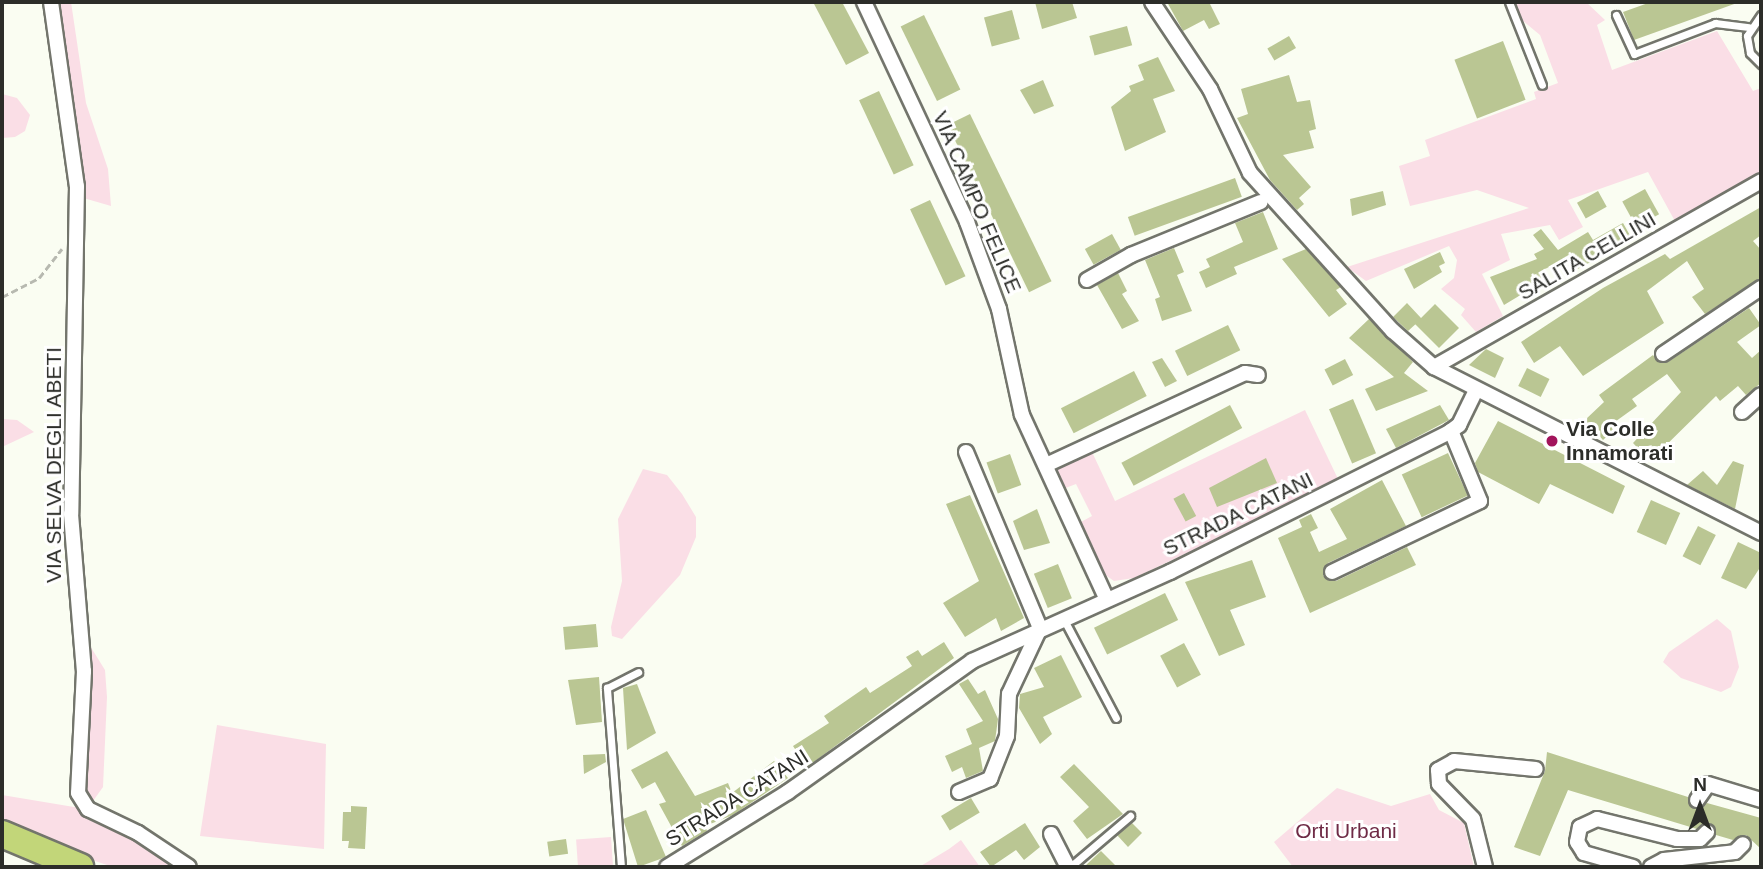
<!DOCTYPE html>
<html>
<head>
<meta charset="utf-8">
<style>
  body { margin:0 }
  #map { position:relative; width:1763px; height:869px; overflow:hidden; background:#fafdf2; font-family:Arial,sans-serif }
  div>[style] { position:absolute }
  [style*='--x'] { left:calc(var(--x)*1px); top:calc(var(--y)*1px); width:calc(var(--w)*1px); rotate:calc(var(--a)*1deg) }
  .green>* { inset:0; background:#fadee6; transform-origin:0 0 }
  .building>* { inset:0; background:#bac693; transform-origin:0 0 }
  .path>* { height:2.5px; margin-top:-1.25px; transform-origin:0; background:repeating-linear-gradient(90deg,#b7b9b0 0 7px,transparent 0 10.5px) }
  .roads { filter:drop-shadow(2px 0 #73756c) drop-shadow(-2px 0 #73756c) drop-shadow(0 2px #73756c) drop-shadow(0 -2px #73756c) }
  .lane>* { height:7px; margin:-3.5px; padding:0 3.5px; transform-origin:3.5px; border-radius:3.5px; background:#fff }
  .street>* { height:14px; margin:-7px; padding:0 7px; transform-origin:7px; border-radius:7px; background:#fff }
  .highway>* { height:26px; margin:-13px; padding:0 13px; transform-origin:13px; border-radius:13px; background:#c2d679 }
  .dots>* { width:19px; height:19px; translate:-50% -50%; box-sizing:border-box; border:4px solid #fff; border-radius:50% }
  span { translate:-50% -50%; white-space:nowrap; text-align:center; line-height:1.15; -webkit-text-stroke:6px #fff; paint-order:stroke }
  .street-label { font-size:21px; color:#2c2d29 }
  .poi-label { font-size:21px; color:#2c2d29; font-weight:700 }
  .left { translate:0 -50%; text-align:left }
  .park-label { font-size:21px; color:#6f2b46 }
  .frame { position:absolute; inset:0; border:4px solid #2c2d29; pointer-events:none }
  .north { position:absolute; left:1665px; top:771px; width:70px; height:70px; -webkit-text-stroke:5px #fff; paint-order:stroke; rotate:0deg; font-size:19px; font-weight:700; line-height:28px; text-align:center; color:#2c2d29 }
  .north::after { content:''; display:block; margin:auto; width:24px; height:32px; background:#2c2d29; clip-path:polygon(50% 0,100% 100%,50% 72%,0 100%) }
</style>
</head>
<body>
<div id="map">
  <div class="green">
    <i style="clip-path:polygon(52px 2px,71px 2px,86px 103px,108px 169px,111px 206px,80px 197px)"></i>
    <i style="clip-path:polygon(1514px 2px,1586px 2px,1605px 20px,1597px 25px,1612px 70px,1717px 31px,1753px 91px,1761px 88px,1761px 175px,1676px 223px,1648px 172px,1568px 200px,1583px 227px,1559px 240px,1550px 225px,1501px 234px,1510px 260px,1482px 274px,1503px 316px,1476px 332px,1461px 315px,1465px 309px,1441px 289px,1454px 278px,1457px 260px,1449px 246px,1366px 281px,1347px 267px,1529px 208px,1477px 190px,1410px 206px,1399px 166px,1430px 156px,1425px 140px,1536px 99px,1534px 92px,1558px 83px,1540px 35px,1522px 20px)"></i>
    <i style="clip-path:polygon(2px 94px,17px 98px,30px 115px,25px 131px,15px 137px,2px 138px)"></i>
    <i style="clip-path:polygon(1305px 410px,1339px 481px,1134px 578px,1114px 581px,1104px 574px,1079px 523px,1092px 516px,1076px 484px,1063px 489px,1054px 469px,1092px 452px,1115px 501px)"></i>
    <i style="clip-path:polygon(2px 419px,17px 420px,34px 432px,2px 447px)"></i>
    <i style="clip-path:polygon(643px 469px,667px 475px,682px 494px,696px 517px,696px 537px,680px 575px,622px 639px,612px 636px,611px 627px,622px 581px,618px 519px)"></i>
    <i style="clip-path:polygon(1717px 619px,1731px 631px,1739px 667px,1731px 687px,1721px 692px,1681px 678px,1663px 662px,1669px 652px)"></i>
    <i style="clip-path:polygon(87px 641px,105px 670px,107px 697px,103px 787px,88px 808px,77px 780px)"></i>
    <i style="clip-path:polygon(217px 725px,326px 744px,324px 849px,200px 836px)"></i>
    <i style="clip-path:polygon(1337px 788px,1391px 806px,1430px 794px,1439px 810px,1464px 823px,1474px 867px,1293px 867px,1274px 842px)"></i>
    <i style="clip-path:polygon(2px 795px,86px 809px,182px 867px,113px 867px,86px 858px,2px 822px)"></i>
    <i style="left:611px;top:837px;width:30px;height:35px;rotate:86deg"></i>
    <i style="clip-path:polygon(961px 840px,980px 867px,919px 867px,949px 849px)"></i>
  </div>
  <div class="building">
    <i style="clip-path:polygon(813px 2px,842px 2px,869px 53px,846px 65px)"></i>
    <i style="clip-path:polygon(1035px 2px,1072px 2px,1077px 18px,1042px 29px)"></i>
    <i style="clip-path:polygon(1167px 2px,1209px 2px,1220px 24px,1209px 29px,1204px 20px,1183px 31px)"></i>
    <i style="clip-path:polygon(1651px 2px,1736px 2px,1737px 3px,1634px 40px,1623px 12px)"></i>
    <i style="left:1012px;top:10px;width:30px;height:29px;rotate:75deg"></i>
    <i style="left:924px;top:15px;width:83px;height:26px;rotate:64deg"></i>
    <i style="left:1127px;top:26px;width:20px;height:39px;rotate:75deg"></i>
    <i style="left:1289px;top:36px;width:14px;height:25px;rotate:60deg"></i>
    <i style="left:1503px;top:41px;width:63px;height:52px;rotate:69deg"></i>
    <i style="clip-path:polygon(1158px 57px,1175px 91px,1153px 99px,1166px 132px,1125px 151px,1111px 107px,1131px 91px,1129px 86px,1144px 80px,1138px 65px)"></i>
    <i style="clip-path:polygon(1289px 75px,1297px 102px,1310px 100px,1316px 129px,1309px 131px,1314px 148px,1283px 155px,1311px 187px,1299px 198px,1304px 204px,1297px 210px,1270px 180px,1237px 118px,1248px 114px,1241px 89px)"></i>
    <i style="clip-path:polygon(1043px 80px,1054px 106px,1034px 114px,1020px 90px)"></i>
    <i style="left:879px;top:91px;width:82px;height:22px;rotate:65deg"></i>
    <i style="left:970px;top:114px;width:186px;height:25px;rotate:64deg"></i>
    <i style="left:1235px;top:178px;width:20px;height:114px;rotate:70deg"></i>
    <i style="left:1645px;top:189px;width:29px;height:26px;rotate:61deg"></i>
    <i style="clip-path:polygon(1383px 191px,1386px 205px,1352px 216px,1350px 199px)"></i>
    <i style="left:1598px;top:191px;width:18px;height:24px;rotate:61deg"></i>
    <i style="left:930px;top:200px;width:84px;height:22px;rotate:65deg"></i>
    <i style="clip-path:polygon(1761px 207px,1761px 235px,1753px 241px,1761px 250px,1761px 278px,1705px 314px,1692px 297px,1704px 289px,1687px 261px,1647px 291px,1664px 323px,1583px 376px,1560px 346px,1534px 363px,1521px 342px,1603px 288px,1665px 254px,1670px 259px)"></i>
    <i style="clip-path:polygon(1263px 212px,1278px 249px,1234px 267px,1237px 274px,1206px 288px,1199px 272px,1210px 267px,1206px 259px,1243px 242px,1235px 223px)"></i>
    <i style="clip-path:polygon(1623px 223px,1632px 239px,1578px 269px,1571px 256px,1543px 270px,1547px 279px,1504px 305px,1490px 277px,1537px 259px,1534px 254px,1544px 249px,1533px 235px,1541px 229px,1558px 250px,1588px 232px,1593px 240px)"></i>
    <i style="left:1112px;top:234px;width:18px;height:31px;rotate:61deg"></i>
    <i style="clip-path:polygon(1174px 248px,1184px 272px,1177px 275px,1192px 311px,1162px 321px,1155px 299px,1160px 297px,1145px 260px)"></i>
    <i style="clip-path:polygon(1306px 249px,1341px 287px,1336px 290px,1347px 304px,1329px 317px,1282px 259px)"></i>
    <i style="clip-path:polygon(1440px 252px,1445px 263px,1439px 266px,1442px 272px,1414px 289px,1404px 269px)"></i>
    <i style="clip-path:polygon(1118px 273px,1127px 291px,1122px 294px,1139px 321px,1122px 329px,1097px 285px)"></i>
    <i style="clip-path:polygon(1407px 303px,1421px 318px,1435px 304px,1459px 328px,1439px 348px,1415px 324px,1419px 321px,1408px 331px,1393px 317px)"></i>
    <i style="clip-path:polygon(1749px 308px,1761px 325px,1737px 342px,1752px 358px,1761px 350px,1761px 383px,1746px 395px,1738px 386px,1720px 401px,1716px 396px,1650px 461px,1633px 443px,1681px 392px,1667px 374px,1632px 399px,1637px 406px,1612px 424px,1616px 428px,1603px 440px,1585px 420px,1604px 402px,1599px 395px,1653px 355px,1658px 362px,1668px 362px)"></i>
    <i style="clip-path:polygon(1369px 319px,1413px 362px,1404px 373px,1428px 391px,1376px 411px,1365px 389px,1394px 377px,1349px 338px)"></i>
    <i style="left:1228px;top:325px;width:28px;height:59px;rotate:64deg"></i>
    <i style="clip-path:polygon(1486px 349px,1504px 358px,1495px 378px,1469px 365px)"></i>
    <i style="clip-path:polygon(1162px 358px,1177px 381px,1165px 387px,1152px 362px)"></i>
    <i style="left:1345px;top:359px;width:18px;height:23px;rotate:63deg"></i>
    <i style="left:1527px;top:368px;width:25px;height:20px;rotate:26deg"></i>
    <i style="left:1134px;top:371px;width:28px;height:82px;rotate:63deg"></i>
    <i style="left:1353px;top:399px;width:59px;height:26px;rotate:67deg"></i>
    <i style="left:1230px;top:405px;width:26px;height:123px;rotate:62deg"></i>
    <i style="clip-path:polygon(1440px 405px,1449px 420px,1396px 448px,1386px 429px)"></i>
    <i style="clip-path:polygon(1498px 421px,1625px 486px,1613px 514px,1550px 484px,1539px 504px,1478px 472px,1475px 463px)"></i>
    <i style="left:1448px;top:453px;width:47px;height:51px;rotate:65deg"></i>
    <i style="left:1010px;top:454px;width:33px;height:25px;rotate:70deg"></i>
    <i style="clip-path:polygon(1266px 458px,1277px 483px,1217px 507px,1209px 488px)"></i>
    <i style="clip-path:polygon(1733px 461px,1744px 465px,1735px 509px,1687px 485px,1703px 471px,1717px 485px)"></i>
    <i style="clip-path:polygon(1382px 480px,1406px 526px,1328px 563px,1323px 576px,1336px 581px,1407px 547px,1416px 565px,1310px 613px,1278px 538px,1302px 527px,1299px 520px,1311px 514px,1318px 528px,1310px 532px,1319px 552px,1347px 539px,1330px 509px)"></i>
    <i style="left:1184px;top:493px;width:26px;height:12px;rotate:62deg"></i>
    <i style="clip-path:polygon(970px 495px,1024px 618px,1001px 631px,996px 618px,965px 637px,943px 603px,979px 581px,946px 504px)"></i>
    <i style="left:1651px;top:500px;width:32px;height:35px;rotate:24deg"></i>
    <i style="clip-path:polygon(1037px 509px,1050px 543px,1024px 550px,1013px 521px)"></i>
    <i style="left:1698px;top:526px;width:20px;height:34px;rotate:27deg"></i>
    <i style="clip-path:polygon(1738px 542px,1761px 553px,1761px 566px,1746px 589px,1721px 578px)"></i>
    <i style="clip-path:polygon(1252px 560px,1266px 597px,1230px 610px,1245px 645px,1219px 656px,1185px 582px)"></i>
    <i style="left:1058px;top:564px;width:37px;height:26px;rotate:68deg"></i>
    <i style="left:1165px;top:593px;width:30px;height:79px;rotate:64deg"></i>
    <i style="left:596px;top:624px;width:23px;height:33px;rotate:85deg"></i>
    <i style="clip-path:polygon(944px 642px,954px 658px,807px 767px,793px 746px,829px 723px,824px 716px,866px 687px,870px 693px,912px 666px,906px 657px,918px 650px,922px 656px)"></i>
    <i style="left:1184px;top:643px;width:36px;height:27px;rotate:62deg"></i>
    <i style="clip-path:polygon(1061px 655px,1082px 697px,1043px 717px,1052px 734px,1040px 744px,1019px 708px,1020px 694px,1044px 687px,1034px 668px)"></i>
    <i style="clip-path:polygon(599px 677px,602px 722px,576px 725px,568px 680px)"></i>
    <i style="clip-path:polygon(968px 679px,978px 694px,985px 690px,998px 719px,995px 741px,979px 748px,983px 771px,966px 778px,962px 767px,952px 772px,945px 756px,972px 744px,966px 729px,983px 721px,959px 684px)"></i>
    <i style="clip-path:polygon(637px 684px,656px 733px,627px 750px,623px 688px)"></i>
    <i style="clip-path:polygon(667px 751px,695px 796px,728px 783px,732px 793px,774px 761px,788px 778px,733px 815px,705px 826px,707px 831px,682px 846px,659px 804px,666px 802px,655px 782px,642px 789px,631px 770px)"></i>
    <i style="clip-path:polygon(1547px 752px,1688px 797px,1696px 809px,1707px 803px,1761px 818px,1761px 849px,1746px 835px,1733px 840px,1716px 835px,1710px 823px,1697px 829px,1568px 790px,1540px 856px,1514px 847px,1545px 771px)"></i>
    <i style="clip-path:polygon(605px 754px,606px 762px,584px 774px,583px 755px)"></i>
    <i style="clip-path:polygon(1074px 764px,1123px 814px,1087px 839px,1073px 821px,1089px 807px,1060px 777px)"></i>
    <i style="left:971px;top:798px;width:17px;height:35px;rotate:59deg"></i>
    <i style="clip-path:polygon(351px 806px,367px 807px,365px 849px,348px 848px,349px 841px,342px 841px,343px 812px,351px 812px)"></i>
    <i style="clip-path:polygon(646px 810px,666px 857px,638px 867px,623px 819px)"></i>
    <i style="clip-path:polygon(1025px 823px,1040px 847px,1024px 860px,1016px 850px,991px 867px,980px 852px)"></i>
    <i style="clip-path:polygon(1132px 823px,1142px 833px,1128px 847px,1117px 835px)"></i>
    <i style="left:566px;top:839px;width:15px;height:19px;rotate:82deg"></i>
    <i style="clip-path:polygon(1101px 851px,1117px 867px,1084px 867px)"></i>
  </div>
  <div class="path">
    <i style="--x:2;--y:297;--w:42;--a:-27.2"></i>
    <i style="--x:39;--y:278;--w:37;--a:-52"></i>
  </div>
  <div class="roads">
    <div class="lane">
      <i style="--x:1509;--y:2;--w:89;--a:68.3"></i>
      <i style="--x:1616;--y:15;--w:43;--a:65.2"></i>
      <i style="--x:1634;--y:54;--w:87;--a:-20.9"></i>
      <i style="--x:1715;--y:23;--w:34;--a:7"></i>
      <i style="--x:1761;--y:15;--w:25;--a:124"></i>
      <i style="--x:1747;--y:36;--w:17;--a:80"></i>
      <i style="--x:1750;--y:53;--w:16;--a:45"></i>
      <i style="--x:1063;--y:618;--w:113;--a:62.1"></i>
      <i style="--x:621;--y:867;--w:180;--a:-94.5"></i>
      <i style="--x:607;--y:688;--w:35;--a:-27"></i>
      <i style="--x:1070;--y:867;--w:79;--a:-40.4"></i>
    </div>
    <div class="street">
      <i style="--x:51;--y:2;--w:186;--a:82"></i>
      <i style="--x:77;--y:186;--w:328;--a:91"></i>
      <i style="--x:71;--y:514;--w:158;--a:85.3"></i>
      <i style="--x:84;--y:671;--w:122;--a:92.8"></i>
      <i style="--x:78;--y:793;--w:19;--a:58"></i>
      <i style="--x:88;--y:809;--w:55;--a:25.6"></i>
      <i style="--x:138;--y:833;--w:61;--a:33.7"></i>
      <i style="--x:864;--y:2;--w:243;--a:64.9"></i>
      <i style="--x:967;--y:222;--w:93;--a:69.8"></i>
      <i style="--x:999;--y:309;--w:108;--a:77.8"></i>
      <i style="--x:1022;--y:415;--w:201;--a:65.3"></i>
      <i style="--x:1152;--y:2;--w:105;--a:56.3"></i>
      <i style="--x:1210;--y:89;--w:93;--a:64.5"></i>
      <i style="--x:1250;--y:173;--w:213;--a:47.9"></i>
      <i style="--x:1393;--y:331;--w:55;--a:41.3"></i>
      <i style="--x:1434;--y:367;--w:367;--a:26.9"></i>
      <i style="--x:1087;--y:280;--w:51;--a:-29.6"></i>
      <i style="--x:1131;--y:255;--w:140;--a:-22.2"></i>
      <i style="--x:1663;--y:354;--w:118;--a:-34"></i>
      <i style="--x:1434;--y:367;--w:376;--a:-29.6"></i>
      <i style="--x:1742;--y:412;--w:25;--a:-42"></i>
      <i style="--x:1046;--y:465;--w:219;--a:-24.8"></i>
      <i style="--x:1245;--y:373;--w:13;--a:9"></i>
      <i style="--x:1332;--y:572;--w:164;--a:-25.6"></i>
      <i style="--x:1480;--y:501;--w:76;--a:-112.5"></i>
      <i style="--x:959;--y:792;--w:34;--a:-23"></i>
      <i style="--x:990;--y:779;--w:46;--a:-68.4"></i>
      <i style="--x:1007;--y:736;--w:42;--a:-87.3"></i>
      <i style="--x:1009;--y:694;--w:73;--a:-64.8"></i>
      <i style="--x:1040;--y:628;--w:191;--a:-112.8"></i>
      <i style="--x:1697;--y:800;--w:19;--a:-55"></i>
      <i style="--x:1708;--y:784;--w:55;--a:16.8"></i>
      <i style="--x:1051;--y:834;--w:37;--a:63"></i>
      <i style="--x:667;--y:867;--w:142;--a:-31.8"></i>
      <i style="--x:788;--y:792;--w:226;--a:-35.4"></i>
      <i style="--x:972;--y:661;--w:217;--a:-24.2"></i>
      <i style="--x:1170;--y:572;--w:311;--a:-26.6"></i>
      <i style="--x:1448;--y:433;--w:14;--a:-36"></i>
      <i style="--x:1459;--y:425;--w:37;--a:-64"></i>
      <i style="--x:1485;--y:867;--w:49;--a:-104"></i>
      <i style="--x:1473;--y:819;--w:49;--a:-134.2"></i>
      <i style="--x:1439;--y:784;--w:14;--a:-94"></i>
      <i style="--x:1438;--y:770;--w:18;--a:-29"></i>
      <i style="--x:1454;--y:761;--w:82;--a:5.6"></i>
      <i style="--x:1633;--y:867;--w:51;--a:-164.1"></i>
      <i style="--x:1584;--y:853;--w:13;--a:-122"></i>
      <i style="--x:1577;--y:842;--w:15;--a:-79"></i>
      <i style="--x:1580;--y:827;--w:19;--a:-25"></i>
      <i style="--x:1597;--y:819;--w:82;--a:14"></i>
      <i style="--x:1677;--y:839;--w:23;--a:0"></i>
      <i style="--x:1700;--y:839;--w:10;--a:-45"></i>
      <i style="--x:1651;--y:867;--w:15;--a:-28"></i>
      <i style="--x:1664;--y:860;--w:71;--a:-6.4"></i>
      <i style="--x:1735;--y:852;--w:11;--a:-45"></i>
    </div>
    <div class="highway">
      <i style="--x:2;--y:834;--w:85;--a:22.9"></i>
    </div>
  </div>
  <div class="dots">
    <i style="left:1552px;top:441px;background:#a2145b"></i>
  </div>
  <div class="street-label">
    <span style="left:977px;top:202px;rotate:67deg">VIA CAMPO FELICE</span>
    <span style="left:1587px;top:256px;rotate:-30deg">SALITA CELLINI</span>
    <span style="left:54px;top:465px;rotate:-90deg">VIA SELVA DEGLI ABETI</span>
    <span style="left:1238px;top:514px;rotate:-26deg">STRADA CATANI</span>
    <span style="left:737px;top:798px;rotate:-32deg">STRADA CATANI</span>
  </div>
  <div class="poi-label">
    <span class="left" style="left:1566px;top:441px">Via Colle<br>Innamorati</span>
  </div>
  <div class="park-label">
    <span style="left:1346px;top:831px">Orti Urbani</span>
  </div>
  <div class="frame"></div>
  <div class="north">N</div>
</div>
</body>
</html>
